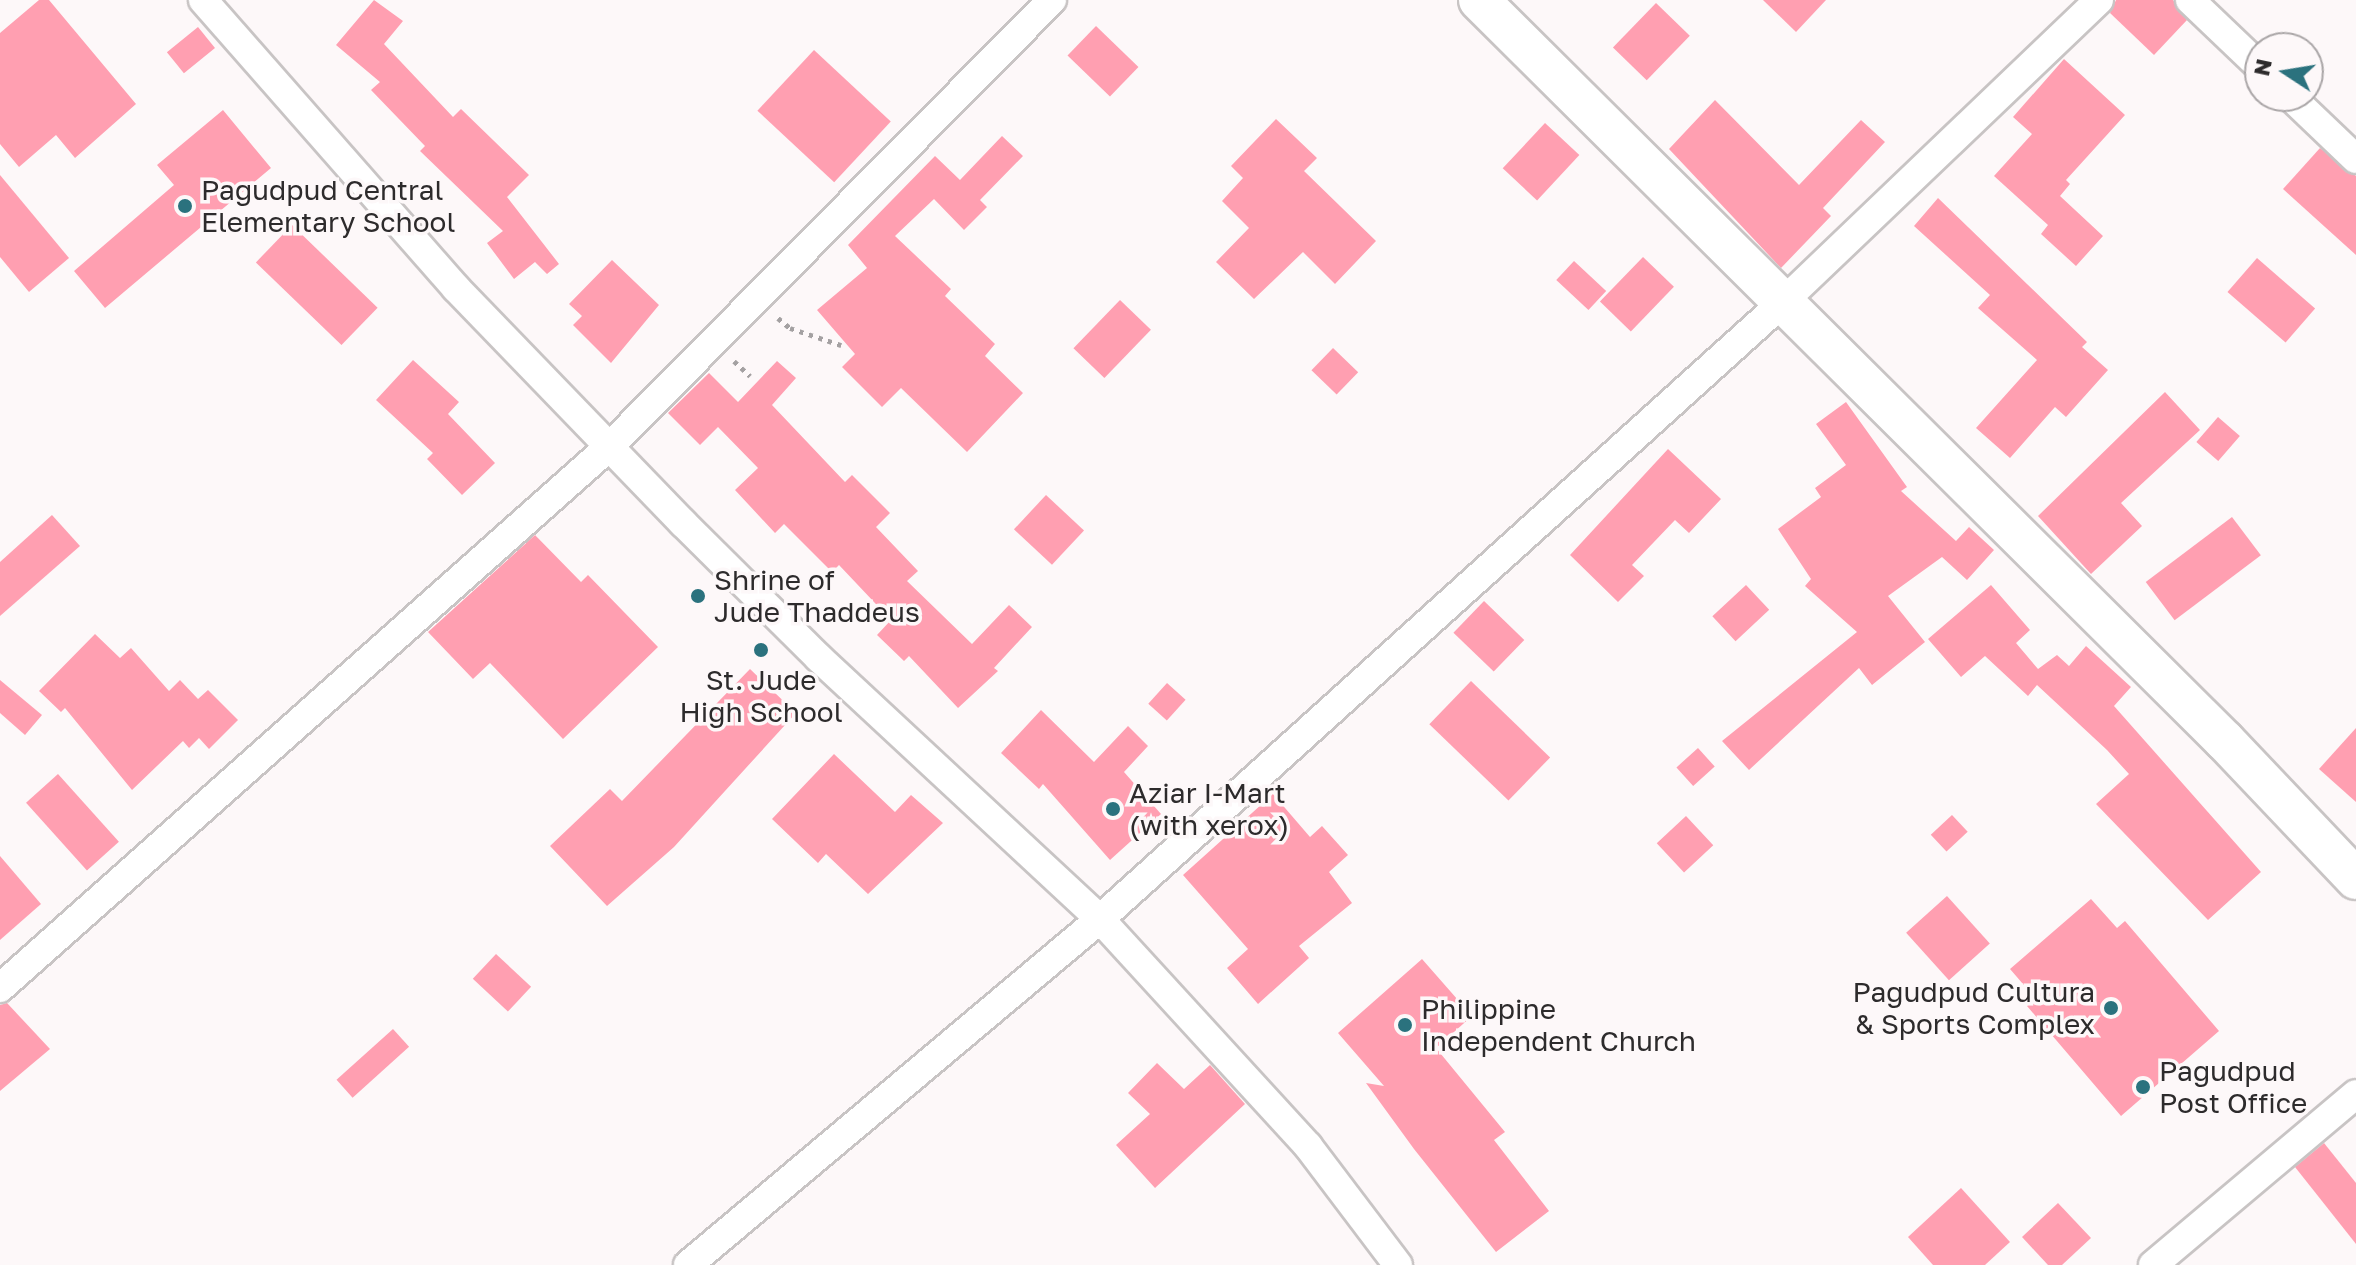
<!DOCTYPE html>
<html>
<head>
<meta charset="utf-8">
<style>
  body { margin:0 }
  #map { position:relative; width:2356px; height:1265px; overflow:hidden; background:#fdf8f9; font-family:"Golos Text",sans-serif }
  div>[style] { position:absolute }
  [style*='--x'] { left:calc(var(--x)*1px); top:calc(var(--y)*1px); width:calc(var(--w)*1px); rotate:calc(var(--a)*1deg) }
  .building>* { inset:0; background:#ff9fb1; transform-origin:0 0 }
  .path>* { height:5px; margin-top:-2.5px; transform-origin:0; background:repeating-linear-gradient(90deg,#a4a1a2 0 4px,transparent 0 10px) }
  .roads { filter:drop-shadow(2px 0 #c8c4c4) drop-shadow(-2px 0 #c8c4c4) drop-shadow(0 2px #c8c4c4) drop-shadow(0 -2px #c8c4c4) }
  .street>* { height:28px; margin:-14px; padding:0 14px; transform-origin:14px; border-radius:14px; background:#fff }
  .secondary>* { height:40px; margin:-20px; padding:0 20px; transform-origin:20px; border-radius:20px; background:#fff }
  .dots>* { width:22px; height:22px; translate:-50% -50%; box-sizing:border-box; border:4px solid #fdf8f9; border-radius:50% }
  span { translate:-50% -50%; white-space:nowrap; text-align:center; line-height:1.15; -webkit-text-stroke:7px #fdf8f9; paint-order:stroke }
  .poi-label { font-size:28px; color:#2d2b2c }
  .left { translate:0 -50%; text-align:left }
  .right { translate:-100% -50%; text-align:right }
  .north { position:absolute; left:2244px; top:32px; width:80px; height:80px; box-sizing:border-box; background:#fdf8f9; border:2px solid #aaa6a7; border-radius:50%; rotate:282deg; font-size:22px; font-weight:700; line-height:32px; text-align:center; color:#2d2b2c }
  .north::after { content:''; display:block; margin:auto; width:28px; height:36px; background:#2b727e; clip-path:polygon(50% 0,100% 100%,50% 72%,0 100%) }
</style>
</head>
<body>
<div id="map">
  <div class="building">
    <i style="clip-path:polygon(39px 0,49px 0,136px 104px,75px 158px,56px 135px,19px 167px,0 144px,0 33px)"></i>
    <i style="clip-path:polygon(374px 0,403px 21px,384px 44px,453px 117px,461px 109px,529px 175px,507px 197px,559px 264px,547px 274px,535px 262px,514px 279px,487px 243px,503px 231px,420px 151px,425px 146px,371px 90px,380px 82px,336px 45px)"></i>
    <i style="clip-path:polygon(1763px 0,1826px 0,1796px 32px)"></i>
    <i style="clip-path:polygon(2116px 0,2173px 0,2187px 20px,2154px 55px,2110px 13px)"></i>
    <i style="left:1656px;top:3px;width:47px;height:62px;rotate:44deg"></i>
    <i style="left:1096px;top:26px;width:59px;height:41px;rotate:44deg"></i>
    <i style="left:198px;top:27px;width:27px;height:40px;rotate:51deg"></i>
    <i style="left:814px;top:50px;width:105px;height:83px;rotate:43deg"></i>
    <i style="clip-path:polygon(2064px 59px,2125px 115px,2066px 180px,2070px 184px,2060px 196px,2103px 236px,2076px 266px,2041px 234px,2048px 225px,1994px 176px,2032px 134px,2013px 117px)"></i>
    <i style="clip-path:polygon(1715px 100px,1799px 185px,1861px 120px,1885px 142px,1823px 208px,1831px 216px,1781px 268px,1669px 149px)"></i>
    <i style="clip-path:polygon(223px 110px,271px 168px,105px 308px,74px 271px,174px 185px,157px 165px)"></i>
    <i style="clip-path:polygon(1276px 119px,1317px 158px,1304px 171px,1376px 241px,1335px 284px,1303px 252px,1254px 299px,1216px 262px,1249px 228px,1222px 201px,1243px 178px,1231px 166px)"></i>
    <i style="left:1545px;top:123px;width:47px;height:62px;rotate:43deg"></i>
    <i style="clip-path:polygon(1002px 136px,1023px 156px,980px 200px,987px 207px,964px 230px,934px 199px,895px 236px,951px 289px,945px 296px,995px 344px,985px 356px,1023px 393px,967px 452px,901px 388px,882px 407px,842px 367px,855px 354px,817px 310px,867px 268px,848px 245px,935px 156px,960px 180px)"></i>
    <i style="clip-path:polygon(2320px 148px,2356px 176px,2356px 255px,2283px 189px)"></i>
    <i style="clip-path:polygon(0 175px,69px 258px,29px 292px,0 257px)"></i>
    <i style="clip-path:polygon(1938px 198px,2087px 342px,2082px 347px,2108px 370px,2066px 417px,2055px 407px,2010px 458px,1976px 428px,2037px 360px,1978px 308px,1990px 295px,1914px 226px)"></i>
    <i style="left:292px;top:225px;width:119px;height:52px;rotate:44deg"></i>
    <i style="left:1643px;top:257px;width:43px;height:62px;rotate:44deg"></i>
    <i style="left:2257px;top:258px;width:77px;height:45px;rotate:41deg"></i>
    <i style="clip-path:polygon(612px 260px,659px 305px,611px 363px,573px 325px,582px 316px,569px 304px)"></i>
    <i style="left:1574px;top:261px;width:44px;height:26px;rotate:43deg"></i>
    <i style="left:1120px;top:300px;width:43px;height:67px;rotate:44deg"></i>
    <i style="left:1333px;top:348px;width:35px;height:31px;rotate:44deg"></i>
    <i style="clip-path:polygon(413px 360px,459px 402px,448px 414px,495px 463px,462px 495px,427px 459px,433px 453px,376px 400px)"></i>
    <i style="clip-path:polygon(777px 361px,796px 378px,772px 405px,845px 482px,852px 475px,890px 513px,876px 527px,918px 571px,907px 581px,972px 644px,1009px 605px,1032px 627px,994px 668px,998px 671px,958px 708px,909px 656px,904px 661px,877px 635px,891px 620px,839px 565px,832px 572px,784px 524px,775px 533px,735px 490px,758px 468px,718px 427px,700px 445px,668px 413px,709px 373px,738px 402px)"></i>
    <i style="clip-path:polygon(2165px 392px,2200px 430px,2121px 503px,2142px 526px,2091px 574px,2038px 516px)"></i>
    <i style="clip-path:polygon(1846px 402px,1907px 487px,1901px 491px,1956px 541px,1969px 527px,1994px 550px,1967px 580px,1942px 557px,1888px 596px,1925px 642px,1872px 685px,1859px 668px,1749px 770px,1722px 741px,1857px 632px,1805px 586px,1811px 579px,1778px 529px,1821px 497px,1815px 488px,1846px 465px,1816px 424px)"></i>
    <i style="left:2218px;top:417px;width:29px;height:33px;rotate:41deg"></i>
    <i style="clip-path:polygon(1668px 449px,1721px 499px,1689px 533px,1675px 520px,1632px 565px,1644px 576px,1618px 602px,1570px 555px)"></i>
    <i style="left:1046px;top:495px;width:52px;height:47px;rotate:43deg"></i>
    <i style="clip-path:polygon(52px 515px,80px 546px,0 616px,0 562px)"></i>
    <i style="left:2232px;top:517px;width:48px;height:108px;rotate:53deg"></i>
    <i style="clip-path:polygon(535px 535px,581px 582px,588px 575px,658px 647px,563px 739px,490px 663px,473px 679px,428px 632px)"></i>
    <i style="left:1746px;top:585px;width:34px;height:46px;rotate:47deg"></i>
    <i style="clip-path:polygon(1991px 585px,2030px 630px,2016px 643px,2038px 669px,2057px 655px,2069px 666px,2086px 646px,2131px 687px,2114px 706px,2261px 872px,2208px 920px,2096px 804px,2129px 774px,2107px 750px,2037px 685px,2028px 696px,1985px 656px,1961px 677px,1928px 639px)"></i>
    <i style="left:1484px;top:601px;width:56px;height:44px;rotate:44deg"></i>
    <i style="clip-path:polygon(95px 634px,120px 658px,131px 648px,169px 691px,180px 680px,198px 699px,208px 690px,238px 720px,209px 749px,199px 738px,189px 748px,183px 741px,132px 790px,65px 708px,61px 712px,39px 691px)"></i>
    <i style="clip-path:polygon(750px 669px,796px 713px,674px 847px,607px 906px,550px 846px,610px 789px,622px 801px)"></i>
    <i style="clip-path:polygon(0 680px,42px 715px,25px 735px,0 713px)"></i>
    <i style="left:1471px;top:681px;width:110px;height:60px;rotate:44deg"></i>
    <i style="left:1167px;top:683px;width:25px;height:28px;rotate:42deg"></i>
    <i style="clip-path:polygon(1041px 710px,1094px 762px,1128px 726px,1148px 746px,1124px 772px,1161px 814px,1110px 860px,1043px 784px,1039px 789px,1001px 753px)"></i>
    <i style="clip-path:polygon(2356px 728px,2356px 802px,2319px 769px)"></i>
    <i style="left:1698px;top:748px;width:25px;height:29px;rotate:48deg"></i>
    <i style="clip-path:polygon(834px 754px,895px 812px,911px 795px,943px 823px,868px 894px,826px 854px,818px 863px,772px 819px)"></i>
    <i style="left:58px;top:774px;width:91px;height:43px;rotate:48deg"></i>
    <i style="clip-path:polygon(1273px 794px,1310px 837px,1322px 826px,1348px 855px,1329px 872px,1352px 903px,1299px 946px,1309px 958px,1258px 1004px,1227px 968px,1248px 949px,1183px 875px)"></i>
    <i style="left:1952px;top:815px;width:23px;height:29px;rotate:47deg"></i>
    <i style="left:1686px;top:816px;width:40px;height:40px;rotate:47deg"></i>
    <i style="clip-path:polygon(0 856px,41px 904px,0 940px)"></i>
    <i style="left:1947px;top:896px;width:64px;height:55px;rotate:48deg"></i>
    <i style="clip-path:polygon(2091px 899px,2117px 928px,2125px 921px,2219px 1031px,2121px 1116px,2027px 1006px,2035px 998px,2010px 969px)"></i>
    <i style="left:496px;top:954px;width:48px;height:34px;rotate:43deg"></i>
    <i style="clip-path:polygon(1422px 959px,1472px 1016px,1436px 1048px,1505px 1132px,1494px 1140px,1549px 1211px,1496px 1252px,1414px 1149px,1366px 1083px,1384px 1086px,1338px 1033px)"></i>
    <i style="clip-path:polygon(7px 1003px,50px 1049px,0 1091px,0 1005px)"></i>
    <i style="left:393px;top:1029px;width:24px;height:76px;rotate:48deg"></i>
    <i style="clip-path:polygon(1157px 1063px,1184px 1089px,1210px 1065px,1245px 1104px,1155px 1188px,1116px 1145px,1150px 1114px,1128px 1093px)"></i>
    <i style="clip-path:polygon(2324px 1143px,2356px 1183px,2356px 1244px,2295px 1167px)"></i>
    <i style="clip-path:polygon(1961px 1188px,2010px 1242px,1985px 1265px,1933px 1265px,1908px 1237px)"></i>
    <i style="clip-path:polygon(2058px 1203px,2091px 1238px,2062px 1265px,2048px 1265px,2022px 1237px)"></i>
  </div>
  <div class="path">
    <i style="--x:778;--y:318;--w:16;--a:40"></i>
    <i style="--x:790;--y:328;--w:54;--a:18.4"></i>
    <i style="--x:734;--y:361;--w:22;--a:43"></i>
  </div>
  <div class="roads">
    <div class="street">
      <i style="--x:203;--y:0;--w:383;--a:48.7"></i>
      <i style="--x:456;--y:288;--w:327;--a:46"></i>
      <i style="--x:683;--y:523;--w:192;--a:44.8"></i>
      <i style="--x:819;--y:658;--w:384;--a:42.9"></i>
      <i style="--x:1100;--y:919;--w:308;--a:47.5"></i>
      <i style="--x:1308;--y:1146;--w:149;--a:52.9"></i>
      <i style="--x:2190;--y:0;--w:97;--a:43.7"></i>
      <i style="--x:2290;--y:96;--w:91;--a:43.7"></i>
      <i style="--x:0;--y:988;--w:819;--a:-41.63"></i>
      <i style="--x:612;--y:444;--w:625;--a:-45.26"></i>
      <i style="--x:688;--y:1265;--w:538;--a:-40.02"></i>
      <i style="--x:1100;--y:919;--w:920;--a:-42.09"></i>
      <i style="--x:1783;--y:302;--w:437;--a:-43.7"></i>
      <i style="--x:2153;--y:1265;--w:265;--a:-40.1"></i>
    </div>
    <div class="secondary">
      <i style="--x:1479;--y:0;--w:1051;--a:44.81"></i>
      <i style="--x:2225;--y:741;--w:190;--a:46.5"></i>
    </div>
  </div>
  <div class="dots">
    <i style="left:185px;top:206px;background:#2b727e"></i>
    <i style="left:698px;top:596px;background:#2b727e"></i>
    <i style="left:761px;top:650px;background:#2b727e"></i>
    <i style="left:1113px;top:809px;background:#2b727e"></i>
    <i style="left:2111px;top:1008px;background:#2b727e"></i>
    <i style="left:1405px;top:1025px;background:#2b727e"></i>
    <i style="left:2143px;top:1087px;background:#2b727e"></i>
  </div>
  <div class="poi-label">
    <span class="left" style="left:201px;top:206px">Pagudpud Central<br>Elementary School</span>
    <span class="left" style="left:714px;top:596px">Shrine of<br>Jude Thaddeus</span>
    <span style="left:761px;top:696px">St. Jude<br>High School</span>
    <span class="left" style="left:1129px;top:809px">Aziar I-Mart<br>(with xerox)</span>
    <span class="right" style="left:2095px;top:1008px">Pagudpud Cultura<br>&amp; Sports Complex</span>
    <span class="left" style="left:1421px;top:1025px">Philippine<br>Independent Church</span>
    <span class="left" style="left:2159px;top:1087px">Pagudpud<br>Post Office</span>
  </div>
  <div class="north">N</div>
</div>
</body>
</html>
